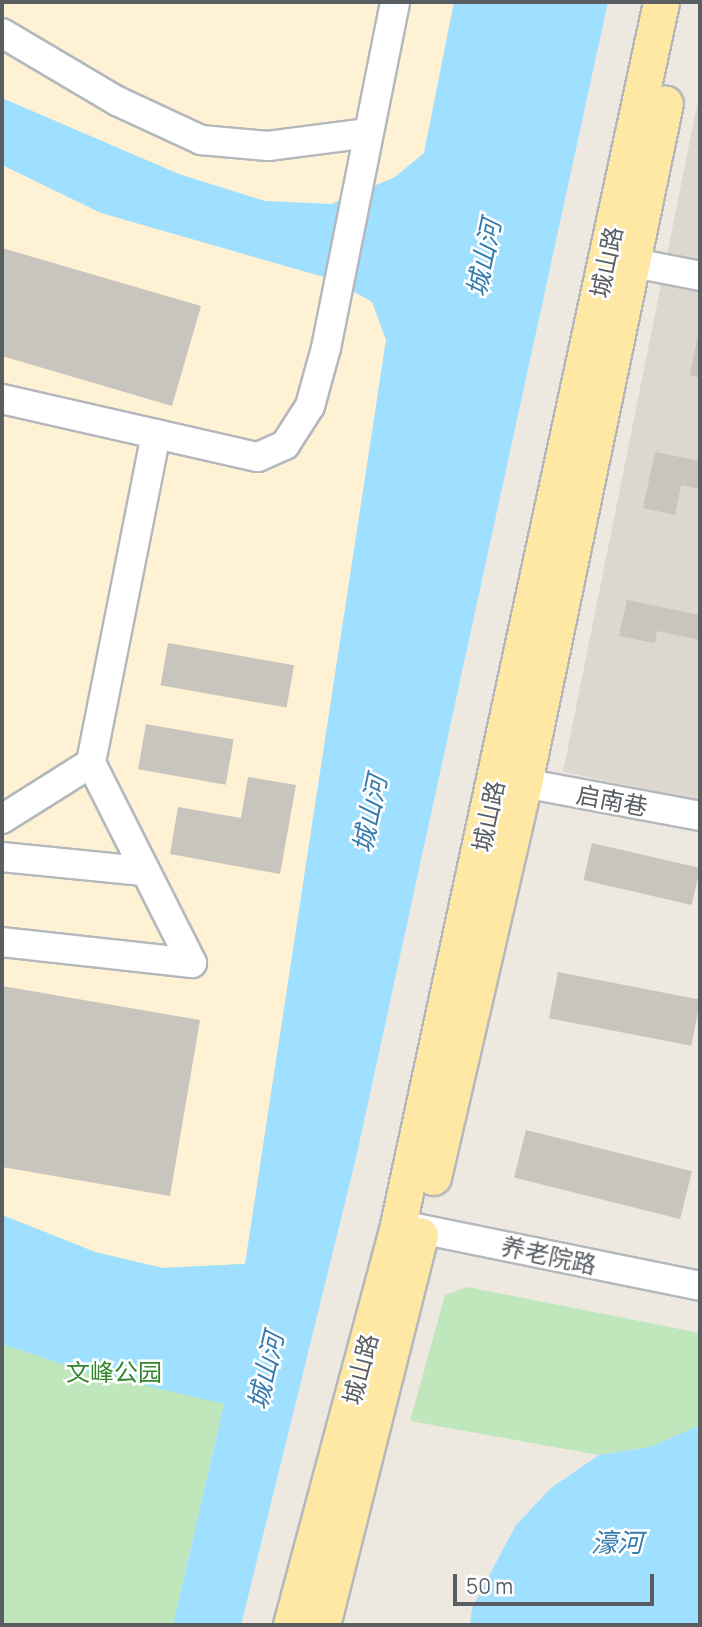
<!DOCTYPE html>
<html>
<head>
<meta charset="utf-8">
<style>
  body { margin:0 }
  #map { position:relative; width:702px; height:1627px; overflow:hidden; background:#eee9e0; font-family:Manrope,"Noto Sans SC",sans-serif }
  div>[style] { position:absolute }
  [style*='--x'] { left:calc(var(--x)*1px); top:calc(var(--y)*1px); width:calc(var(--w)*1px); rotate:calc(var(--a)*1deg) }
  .commercial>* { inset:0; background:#fff1d4 }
  .education>* { inset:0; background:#ddd8cf }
  .green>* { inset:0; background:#bfe7bb }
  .water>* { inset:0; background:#9fdfff }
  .building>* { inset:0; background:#c8c4be; transform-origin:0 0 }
  .roads { filter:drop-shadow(2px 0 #b4b8bc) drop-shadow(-2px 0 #b4b8bc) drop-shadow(0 2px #b4b8bc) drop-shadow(0 -2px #b4b8bc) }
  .minor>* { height:28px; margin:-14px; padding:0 14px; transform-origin:14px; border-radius:14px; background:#fff }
  .major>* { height:35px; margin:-17.5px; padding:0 17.5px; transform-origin:17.5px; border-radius:17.5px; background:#ffe7a4 }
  span { translate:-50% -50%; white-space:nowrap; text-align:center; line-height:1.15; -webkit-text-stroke:5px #fff; paint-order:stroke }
  .street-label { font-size:24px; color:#595e63 }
  .park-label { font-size:24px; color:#33852e }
  .water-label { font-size:26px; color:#347bae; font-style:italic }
  .frame { position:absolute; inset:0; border:4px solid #595e63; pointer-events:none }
  .scale { position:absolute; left:453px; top:1574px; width:201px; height:32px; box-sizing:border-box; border:4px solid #595e63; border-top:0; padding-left:9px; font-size:21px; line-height:24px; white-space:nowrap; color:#595e63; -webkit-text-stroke:5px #fff; paint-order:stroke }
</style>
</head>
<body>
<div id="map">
  <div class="commercial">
    <i style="clip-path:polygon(2px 2px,454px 2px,386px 340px,245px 1264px,163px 1268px,95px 1252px,2px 1215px)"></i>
  </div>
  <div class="education">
    <i style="clip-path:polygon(700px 90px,700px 800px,563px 772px)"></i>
  </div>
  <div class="green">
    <i style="clip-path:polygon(2px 1215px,95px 1252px,162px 1268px,245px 1264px,224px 1404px,173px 1625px,2px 1625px)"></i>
    <i style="clip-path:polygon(467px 1287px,700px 1333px,700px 1425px,650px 1447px,599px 1455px,410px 1421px,445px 1295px)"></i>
  </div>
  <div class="water">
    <i style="clip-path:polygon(454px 2px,608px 2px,356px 1158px,241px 1625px,173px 1625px,224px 1404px,80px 1370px,2px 1344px,2px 1215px,95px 1252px,162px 1268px,245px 1264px,386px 340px,372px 302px,331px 279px,101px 213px,2px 165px,2px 98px,179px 174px,265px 201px,331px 204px,395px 177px,424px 153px)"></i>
    <i style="clip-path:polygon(700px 1425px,700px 1625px,470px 1625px,472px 1608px,516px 1525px,551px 1488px,599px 1455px,650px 1447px)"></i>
  </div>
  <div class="building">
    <i style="clip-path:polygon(2px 248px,201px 306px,172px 406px,2px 356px)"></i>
    <i style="clip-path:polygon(699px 330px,700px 330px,700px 378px,690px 375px)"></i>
    <i style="clip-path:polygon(655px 452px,700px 461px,700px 489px,681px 485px,675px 515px,643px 508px)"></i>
    <i style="clip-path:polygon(627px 600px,700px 615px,700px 640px,657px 631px,655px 643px,619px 636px)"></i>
    <i style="left:168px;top:643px;width:128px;height:43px;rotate:10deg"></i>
    <i style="left:146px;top:724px;width:89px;height:46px;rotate:10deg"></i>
    <i style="clip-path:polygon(248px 777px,296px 785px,280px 874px,170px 854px,178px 807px,241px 818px)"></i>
    <i style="left:592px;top:843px;width:111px;height:38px;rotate:13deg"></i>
    <i style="left:558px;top:972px;width:145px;height:47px;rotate:11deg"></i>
    <i style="clip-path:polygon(2px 986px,200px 1020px,170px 1196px,2px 1167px)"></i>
    <i style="left:526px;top:1130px;width:171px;height:49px;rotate:14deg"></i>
  </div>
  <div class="roads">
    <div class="minor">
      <i style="--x:2;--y:33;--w:134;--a:30.6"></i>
      <i style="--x:117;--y:101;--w:93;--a:24.9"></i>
      <i style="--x:201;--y:140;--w:67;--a:5.1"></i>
      <i style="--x:268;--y:146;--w:101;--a:-7.4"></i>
      <i style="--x:634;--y:263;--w:67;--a:11.1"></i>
      <i style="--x:2;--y:399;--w:262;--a:12.8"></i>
      <i style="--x:258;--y:457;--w:30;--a:-24"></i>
      <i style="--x:285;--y:445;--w:46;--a:-57.3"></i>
      <i style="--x:310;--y:406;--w:60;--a:-74.6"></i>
      <i style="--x:326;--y:348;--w:353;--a:-78.7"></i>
      <i style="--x:156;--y:434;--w:335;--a:101.2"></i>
      <i style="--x:91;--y:763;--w:224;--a:63.2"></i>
      <i style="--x:524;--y:783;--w:179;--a:10.6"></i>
      <i style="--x:2;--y:819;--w:105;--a:-32.2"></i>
      <i style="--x:2;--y:857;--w:142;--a:5.7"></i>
      <i style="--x:2;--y:942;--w:191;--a:6.3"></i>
      <i style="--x:401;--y:1225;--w:305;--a:11.5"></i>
    </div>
    <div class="major">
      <i style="--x:433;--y:1177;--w:404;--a:-77"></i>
      <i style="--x:524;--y:783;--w:694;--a:-78.29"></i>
      <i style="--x:291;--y:1625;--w:414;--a:-75"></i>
      <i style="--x:398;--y:1225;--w:1251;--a:-77.86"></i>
      <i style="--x:322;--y:1625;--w:402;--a:-75.9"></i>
    </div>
  </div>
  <div class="street-label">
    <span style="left:606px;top:262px;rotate:-78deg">城山路</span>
    <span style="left:612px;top:800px;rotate:11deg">启南巷</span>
    <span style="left:488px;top:816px;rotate:-78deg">城山路</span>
    <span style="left:549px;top:1255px;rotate:12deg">养老院路</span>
    <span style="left:360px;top:1369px;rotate:-75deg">城山路</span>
  </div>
  <div class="park-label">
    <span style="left:114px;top:1372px">文峰公园</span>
  </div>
  <div class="water-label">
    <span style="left:484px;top:258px;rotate:-78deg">城山河</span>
    <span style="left:370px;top:814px;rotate:-78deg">城山河</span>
    <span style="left:266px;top:1371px;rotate:-77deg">城山河</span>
    <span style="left:617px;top:1543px">濠河</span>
  </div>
  <div class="frame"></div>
  <div class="scale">50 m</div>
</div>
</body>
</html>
